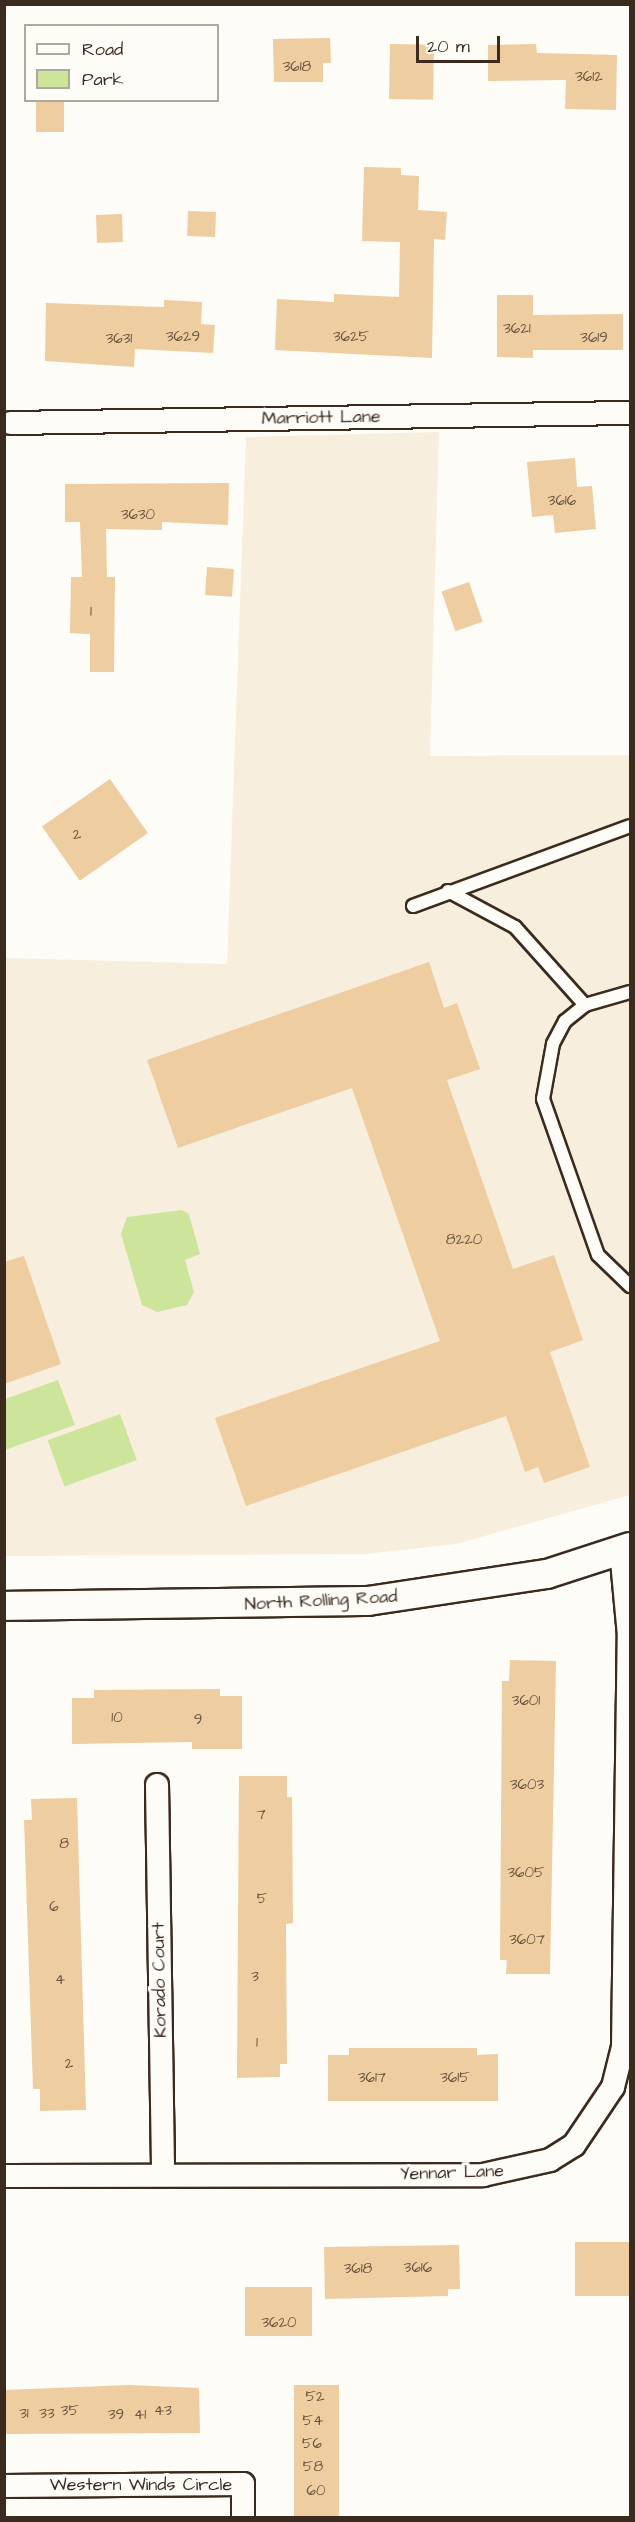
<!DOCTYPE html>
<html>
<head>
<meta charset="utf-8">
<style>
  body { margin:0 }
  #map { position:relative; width:635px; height:2522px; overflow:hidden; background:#fdfcf7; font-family:"Architects Daughter",sans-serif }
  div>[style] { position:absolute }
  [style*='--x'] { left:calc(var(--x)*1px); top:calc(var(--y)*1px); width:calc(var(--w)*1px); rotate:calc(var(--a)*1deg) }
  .built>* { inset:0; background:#f8eedd }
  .green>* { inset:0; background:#cde59b; transform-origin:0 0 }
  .building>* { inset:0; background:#eecda0; transform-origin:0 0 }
  .roads { filter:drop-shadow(2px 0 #3b2a1e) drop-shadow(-2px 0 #3b2a1e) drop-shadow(0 2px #3b2a1e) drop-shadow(0 -2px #3b2a1e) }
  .service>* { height:12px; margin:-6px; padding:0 6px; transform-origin:6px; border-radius:6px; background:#fdfcf7 }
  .minor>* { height:22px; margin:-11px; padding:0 11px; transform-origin:11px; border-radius:11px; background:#fdfcf7 }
  .tertiary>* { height:28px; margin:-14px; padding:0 14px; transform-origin:14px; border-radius:14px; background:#fdfcf7 }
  span { translate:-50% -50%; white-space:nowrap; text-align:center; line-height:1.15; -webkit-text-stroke:6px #fdfcf7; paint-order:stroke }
  .number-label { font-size:15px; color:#68533e }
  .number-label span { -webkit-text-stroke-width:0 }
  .street-label { font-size:18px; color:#3b2a1e }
  .frame { position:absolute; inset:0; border:6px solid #3b2a1e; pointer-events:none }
  .legend { position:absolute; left:24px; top:24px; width:195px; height:78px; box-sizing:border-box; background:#fdfcf7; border:2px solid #afa8a0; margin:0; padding:8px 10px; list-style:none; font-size:18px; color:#3b2a1e }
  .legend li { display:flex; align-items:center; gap:12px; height:30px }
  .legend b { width:30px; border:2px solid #afa8a0 }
  .scale { position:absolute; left:416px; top:36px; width:84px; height:27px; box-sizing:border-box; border:3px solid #3b2a1e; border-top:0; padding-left:8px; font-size:18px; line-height:21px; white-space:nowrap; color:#3b2a1e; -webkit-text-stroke:4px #fdfcf7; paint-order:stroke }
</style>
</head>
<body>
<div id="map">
  <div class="built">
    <i style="clip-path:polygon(439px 432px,430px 756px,630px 755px,630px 1495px,456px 1544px,365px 1554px,5px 1556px,5px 958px,227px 964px,246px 437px)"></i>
  </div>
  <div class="green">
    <i style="clip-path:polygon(182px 1210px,189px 1214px,200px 1254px,185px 1260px,194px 1292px,187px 1305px,157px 1312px,142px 1305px,121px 1234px,127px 1217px)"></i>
    <i style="clip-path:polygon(58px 1380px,75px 1425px,5px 1450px,5px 1399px)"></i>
    <i style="left:120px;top:1414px;width:49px;height:77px;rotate:70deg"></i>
  </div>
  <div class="building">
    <i style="clip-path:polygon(330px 38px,331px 63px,323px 63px,323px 82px,274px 82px,273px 39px)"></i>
    <i style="left:390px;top:44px;width:44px;height:55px;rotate:1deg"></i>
    <i style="clip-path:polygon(536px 44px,537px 53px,617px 55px,616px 110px,565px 109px,566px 80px,488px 81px,488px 45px)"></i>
    <i style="left:36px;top:100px;width:28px;height:32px"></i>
    <i style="clip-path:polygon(364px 167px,401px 168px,401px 175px,419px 176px,418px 210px,447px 212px,445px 240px,434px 239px,432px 358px,275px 350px,277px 299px,334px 302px,334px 294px,399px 297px,400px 242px,362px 241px)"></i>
    <i style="left:188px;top:211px;width:28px;height:25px;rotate:2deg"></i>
    <i style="left:122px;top:214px;width:28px;height:26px;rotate:88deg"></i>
    <i style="clip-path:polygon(497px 295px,533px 295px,533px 315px,623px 314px,623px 350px,533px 350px,533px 358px,497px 357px)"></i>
    <i style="clip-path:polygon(164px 300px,202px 302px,201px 324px,215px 325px,213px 353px,135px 349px,134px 367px,45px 361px,46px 303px,164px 307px)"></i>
    <i style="clip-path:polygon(575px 458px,577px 487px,592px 486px,596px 529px,555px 533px,553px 515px,532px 517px,527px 462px)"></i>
    <i style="clip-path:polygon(229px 483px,228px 525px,162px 522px,162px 530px,106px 529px,107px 577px,115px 577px,114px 672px,90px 672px,90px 634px,70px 633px,71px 577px,82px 577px,80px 522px,65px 522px,65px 484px)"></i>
    <i style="left:207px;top:567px;width:27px;height:28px;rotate:4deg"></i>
    <i style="left:469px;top:582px;width:42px;height:29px;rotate:71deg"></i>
    <i style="left:110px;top:779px;width:66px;height:83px;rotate:55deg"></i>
    <i style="clip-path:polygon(429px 962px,444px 1008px,457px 1003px,480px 1069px,447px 1080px,513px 1269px,554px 1255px,583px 1340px,550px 1352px,590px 1467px,544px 1483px,538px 1467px,525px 1472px,506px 1416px,246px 1506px,215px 1418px,440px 1341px,352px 1088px,178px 1148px,147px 1060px)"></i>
    <i style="clip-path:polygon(24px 1256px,61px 1364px,4px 1384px,4px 1262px)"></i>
    <i style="clip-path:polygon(510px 1660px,556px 1661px,550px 1974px,506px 1974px,507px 1960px,500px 1960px,502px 1681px,509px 1681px)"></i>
    <i style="clip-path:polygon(220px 1689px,220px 1696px,242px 1696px,242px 1749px,192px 1749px,192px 1742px,72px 1744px,72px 1698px,94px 1698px,94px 1690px)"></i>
    <i style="clip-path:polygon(239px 1776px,287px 1776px,287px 1797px,292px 1797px,293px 1923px,286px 1924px,287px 2064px,280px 2064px,280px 2077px,237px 2078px)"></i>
    <i style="clip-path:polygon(77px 1798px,86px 2110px,40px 2111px,40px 2089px,33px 2089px,24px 1820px,32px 1820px,31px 1799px)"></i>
    <i style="clip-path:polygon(349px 2048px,477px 2048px,477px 2055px,498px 2054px,498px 2101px,328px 2101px,328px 2055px,349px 2055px)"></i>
    <i style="left:630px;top:2242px;width:54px;height:55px;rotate:90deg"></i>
    <i style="clip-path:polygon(459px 2245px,460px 2289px,448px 2289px,448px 2296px,325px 2299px,324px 2247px)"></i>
    <i style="left:245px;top:2287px;width:67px;height:49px"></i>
    <i style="clip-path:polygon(129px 2385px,199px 2388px,200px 2433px,4px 2434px,4px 2390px)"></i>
    <i style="left:294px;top:2385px;width:45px;height:132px"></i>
  </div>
  <div class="roads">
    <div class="service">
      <i style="--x:448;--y:891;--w:76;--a:28.2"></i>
      <i style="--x:515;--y:927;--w:105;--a:48.1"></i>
      <i style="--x:413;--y:906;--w:231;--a:-20.2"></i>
      <i style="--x:630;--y:992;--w:47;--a:163.9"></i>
      <i style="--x:585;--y:1005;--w:26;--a:141"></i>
      <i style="--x:565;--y:1021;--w:26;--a:118"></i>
      <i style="--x:553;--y:1044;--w:56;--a:100.3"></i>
      <i style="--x:543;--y:1099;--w:165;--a:70.6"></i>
      <i style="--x:598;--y:1255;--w:45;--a:44.1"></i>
    </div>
    <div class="minor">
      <i style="--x:11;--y:423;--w:619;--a:-0.93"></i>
      <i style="--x:157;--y:1785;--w:390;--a:89.1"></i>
      <i style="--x:4;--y:2176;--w:479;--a:-0.1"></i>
      <i style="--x:483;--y:2175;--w:69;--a:-12.6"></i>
      <i style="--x:550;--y:2160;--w:28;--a:-32"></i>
      <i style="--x:574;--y:2145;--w:70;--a:-56.1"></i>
      <i style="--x:613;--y:2087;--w:41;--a:-76"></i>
      <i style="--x:623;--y:2047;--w:411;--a:-89.2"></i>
      <i style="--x:629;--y:1636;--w:86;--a:-95.3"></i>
      <i style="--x:4;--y:2486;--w:239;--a:-0.5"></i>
      <i style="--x:243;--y:2484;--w:34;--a:90"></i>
    </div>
    <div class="tertiary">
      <i style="--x:4;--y:1606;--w:364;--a:-0.8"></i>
      <i style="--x:368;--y:1601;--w:181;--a:-8.6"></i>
      <i style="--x:547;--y:1574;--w:87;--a:-18"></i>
    </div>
  </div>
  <div class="number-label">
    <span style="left:297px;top:67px">3618</span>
    <span style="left:589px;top:77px">3612</span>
    <span style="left:517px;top:329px">3621</span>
    <span style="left:183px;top:337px">3629</span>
    <span style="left:351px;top:337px">3625</span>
    <span style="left:594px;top:338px">3619</span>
    <span style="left:119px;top:339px">3631</span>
    <span style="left:562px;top:501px">3616</span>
    <span style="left:138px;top:515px">3630</span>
    <span style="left:91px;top:612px">1</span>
    <span style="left:77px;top:835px">2</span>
    <span style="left:464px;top:1240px">8220</span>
    <span style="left:526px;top:1701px">3601</span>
    <span style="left:117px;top:1718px">10</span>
    <span style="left:198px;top:1720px">9</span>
    <span style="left:527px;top:1785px">3603</span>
    <span style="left:261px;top:1815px">7</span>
    <span style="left:64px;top:1844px">8</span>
    <span style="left:526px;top:1873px">3605</span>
    <span style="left:262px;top:1899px">5</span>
    <span style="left:54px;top:1907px">6</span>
    <span style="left:527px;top:1940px">3607</span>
    <span style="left:255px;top:1977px">3</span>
    <span style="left:60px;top:1980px">4</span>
    <span style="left:257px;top:2043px">1</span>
    <span style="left:69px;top:2064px">2</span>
    <span style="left:372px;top:2078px">3617</span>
    <span style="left:455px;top:2078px">3615</span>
    <span style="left:418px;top:2268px">3616</span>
    <span style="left:358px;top:2269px">3618</span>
    <span style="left:279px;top:2323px">3620</span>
    <span style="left:315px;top:2397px">52</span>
    <span style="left:70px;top:2411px">35</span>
    <span style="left:163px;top:2411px">43</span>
    <span style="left:24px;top:2414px">31</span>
    <span style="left:47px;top:2414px">33</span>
    <span style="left:116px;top:2415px">39</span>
    <span style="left:140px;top:2415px">41</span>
    <span style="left:313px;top:2421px">54</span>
    <span style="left:312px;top:2444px">56</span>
    <span style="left:313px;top:2467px">58</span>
    <span style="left:316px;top:2491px">60</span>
  </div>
  <div class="street-label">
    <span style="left:321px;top:418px;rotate:-1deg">Marriott Lane</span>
    <span style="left:321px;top:1601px;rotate:-3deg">North Rolling Road</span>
    <span style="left:160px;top:1980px;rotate:-91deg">Korado Court</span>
    <span style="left:452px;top:2173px;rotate:-2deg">Yennar Lane</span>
    <span style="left:141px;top:2485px">Western Winds Circle</span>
  </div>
  <div class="frame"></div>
  <ul class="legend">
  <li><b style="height:8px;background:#fdfcf7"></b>Road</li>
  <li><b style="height:16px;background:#cde59b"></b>Park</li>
  </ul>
  <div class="scale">20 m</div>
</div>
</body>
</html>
